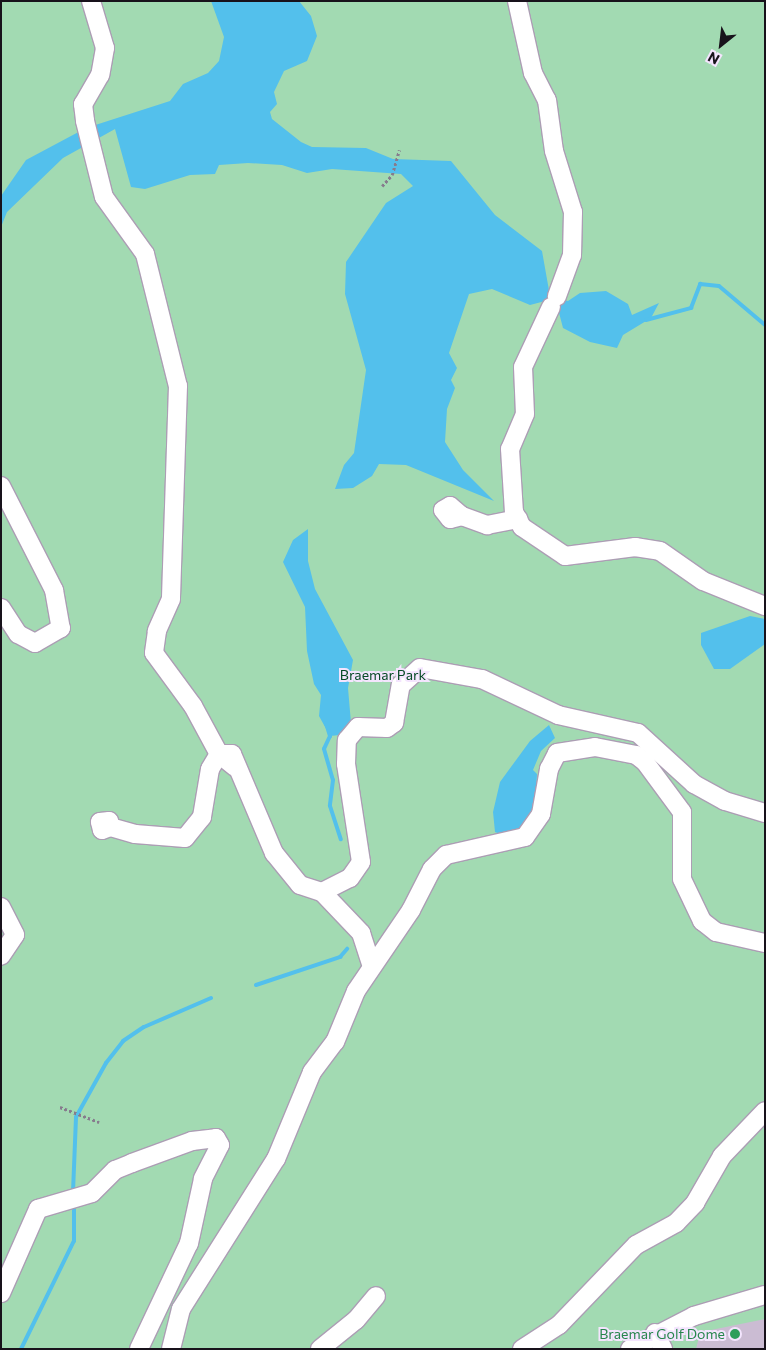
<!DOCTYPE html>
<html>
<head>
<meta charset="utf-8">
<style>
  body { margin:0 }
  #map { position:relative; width:766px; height:1350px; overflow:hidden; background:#f4e5fe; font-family:Commissioner,sans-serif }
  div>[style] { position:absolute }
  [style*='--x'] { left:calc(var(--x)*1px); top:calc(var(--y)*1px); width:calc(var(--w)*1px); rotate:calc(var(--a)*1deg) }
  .green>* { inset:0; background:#a2dab2; transform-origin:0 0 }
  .water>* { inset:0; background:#53c0ec }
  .stream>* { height:4px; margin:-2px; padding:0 2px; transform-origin:2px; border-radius:2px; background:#53c0ec }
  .building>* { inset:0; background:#cbbcd3 }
  .path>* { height:2.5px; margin-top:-1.25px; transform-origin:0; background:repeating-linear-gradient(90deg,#867c8d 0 2.5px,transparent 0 5px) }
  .roads { filter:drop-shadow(1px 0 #ac9eb4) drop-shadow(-1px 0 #ac9eb4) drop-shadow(0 1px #ac9eb4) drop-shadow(0 -1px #ac9eb4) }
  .minor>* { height:18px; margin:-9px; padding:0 9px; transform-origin:9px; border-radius:9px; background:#fff }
  .dots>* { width:14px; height:14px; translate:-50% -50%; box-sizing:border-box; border:2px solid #f4e5fe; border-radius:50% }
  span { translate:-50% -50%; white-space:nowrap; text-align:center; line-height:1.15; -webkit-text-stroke:4px #f4e5fe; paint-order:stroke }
  .park-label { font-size:14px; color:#074a26 }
  .leisure-label { font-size:14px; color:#27864d }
  .right { translate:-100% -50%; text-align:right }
  .frame { position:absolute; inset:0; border:2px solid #18121b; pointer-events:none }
  .north { position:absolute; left:696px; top:20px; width:50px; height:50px; -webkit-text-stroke:4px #f4e5fe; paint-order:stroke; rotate:209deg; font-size:14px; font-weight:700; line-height:20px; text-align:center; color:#18121b }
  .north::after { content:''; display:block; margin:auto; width:18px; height:22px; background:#18121b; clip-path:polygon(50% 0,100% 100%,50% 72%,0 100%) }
</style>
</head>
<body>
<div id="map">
  <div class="green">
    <i style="left:1px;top:1px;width:764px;height:1348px"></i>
  </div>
  <div class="water">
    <i style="clip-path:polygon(211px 1px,299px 1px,311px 16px,317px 36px,307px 61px,284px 71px,274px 92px,277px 104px,270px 112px,272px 119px,301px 142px,312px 147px,366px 148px,393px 159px,451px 161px,495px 215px,542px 251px,550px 296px,568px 301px,580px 293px,606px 291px,628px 304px,632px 315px,659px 303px,651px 318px,623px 335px,617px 348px,590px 342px,563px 328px,557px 305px,549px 300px,530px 305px,492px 289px,469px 294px,449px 353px,457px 368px,451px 380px,455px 388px,447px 409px,445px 442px,463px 470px,494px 501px,406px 465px,379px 464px,372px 476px,353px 488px,335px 489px,344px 465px,354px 453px,366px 370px,345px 294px,346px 262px,386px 203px,413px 186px,401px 174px,332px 169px,307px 173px,282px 165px,248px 163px,219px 165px,215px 174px,190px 175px,145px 189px,131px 187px,115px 129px,63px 158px,7px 212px,1px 227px,1px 196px,26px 160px,86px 128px,170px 101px,183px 84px,208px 73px,219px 61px,224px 37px)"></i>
    <i style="clip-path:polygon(308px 529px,308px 561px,315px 589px,353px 660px,348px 688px,351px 723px,340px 735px,330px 736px,319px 716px,321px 695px,314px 684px,307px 651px,305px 607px,283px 562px,293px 540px)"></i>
    <i style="clip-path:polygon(750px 616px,765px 619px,765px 644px,730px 669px,714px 669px,701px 645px,701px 633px)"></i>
    <i style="clip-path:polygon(549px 725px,555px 738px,541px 751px,533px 770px,537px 774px,535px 808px,523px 829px,503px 835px,495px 832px,493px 812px,500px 782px,530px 741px)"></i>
  </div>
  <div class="stream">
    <i style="--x:646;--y:320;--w:47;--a:-14.9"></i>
    <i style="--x:691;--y:308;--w:26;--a:-69"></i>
    <i style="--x:700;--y:284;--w:19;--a:6"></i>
    <i style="--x:719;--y:286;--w:60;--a:40.3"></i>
    <i style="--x:326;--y:723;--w:14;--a:73"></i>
    <i style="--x:330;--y:736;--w:14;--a:115"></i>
    <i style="--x:324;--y:749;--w:32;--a:74"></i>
    <i style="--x:333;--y:780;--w:26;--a:97"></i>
    <i style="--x:330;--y:806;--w:35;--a:72"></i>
    <i style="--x:256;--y:985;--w:89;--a:-18.4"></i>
    <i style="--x:340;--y:957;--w:11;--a:-49"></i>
    <i style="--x:73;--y:1192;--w:75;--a:-87.7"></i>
    <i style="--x:76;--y:1117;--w:62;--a:-60.9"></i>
    <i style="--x:106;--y:1063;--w:28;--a:-52"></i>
    <i style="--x:123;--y:1041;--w:25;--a:-34"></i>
    <i style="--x:144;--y:1027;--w:73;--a:-23.4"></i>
    <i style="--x:21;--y:1349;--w:120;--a:-63.9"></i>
    <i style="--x:74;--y:1241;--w:37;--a:-90"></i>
  </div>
  <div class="building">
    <i style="clip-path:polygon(765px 1319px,765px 1349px,696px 1349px,699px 1337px,711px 1330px)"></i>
  </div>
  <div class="path">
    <i style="--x:382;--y:186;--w:15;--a:-48"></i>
    <i style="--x:392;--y:175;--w:26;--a:-74"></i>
    <i style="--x:60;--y:1107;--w:42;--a:21"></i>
  </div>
  <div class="roads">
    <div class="minor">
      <i style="--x:91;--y:1;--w:49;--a:73.4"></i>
      <i style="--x:105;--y:48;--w:27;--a:100"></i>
      <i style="--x:100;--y:75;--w:34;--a:120"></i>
      <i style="--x:83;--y:104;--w:17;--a:83"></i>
      <i style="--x:85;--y:121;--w:78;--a:76"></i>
      <i style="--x:104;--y:197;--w:70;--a:54.3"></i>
      <i style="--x:145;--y:254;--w:136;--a:76"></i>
      <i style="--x:178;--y:386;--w:213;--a:91.9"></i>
      <i style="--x:171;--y:599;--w:35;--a:114"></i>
      <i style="--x:157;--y:631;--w:22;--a:98"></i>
      <i style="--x:154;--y:653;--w:66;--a:53.7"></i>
      <i style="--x:193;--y:706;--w:55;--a:61.6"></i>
      <i style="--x:219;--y:754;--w:17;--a:121"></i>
      <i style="--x:210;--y:769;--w:49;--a:99.5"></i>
      <i style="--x:202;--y:817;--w:27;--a:129"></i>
      <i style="--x:185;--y:838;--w:50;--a:-175.4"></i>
      <i style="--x:135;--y:834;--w:26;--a:-164"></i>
      <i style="--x:110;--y:827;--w:6;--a:-99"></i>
      <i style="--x:109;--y:821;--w:9;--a:174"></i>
      <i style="--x:100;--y:822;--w:8;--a:76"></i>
      <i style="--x:102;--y:830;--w:9;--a:-21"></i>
      <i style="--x:517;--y:1;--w:74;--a:77.5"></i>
      <i style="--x:533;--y:73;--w:30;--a:63"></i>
      <i style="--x:547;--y:100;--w:51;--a:82.2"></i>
      <i style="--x:554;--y:151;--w:64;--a:72.7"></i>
      <i style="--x:573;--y:212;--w:43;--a:91.3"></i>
      <i style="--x:572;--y:255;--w:44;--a:110.1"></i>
      <i style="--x:551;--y:307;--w:66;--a:115"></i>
      <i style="--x:523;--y:367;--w:47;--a:87.6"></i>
      <i style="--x:525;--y:414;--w:38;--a:113"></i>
      <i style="--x:510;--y:449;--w:63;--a:86.4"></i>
      <i style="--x:514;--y:512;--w:17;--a:62"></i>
      <i style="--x:522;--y:527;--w:52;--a:34"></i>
      <i style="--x:565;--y:556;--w:71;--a:-7.3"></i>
      <i style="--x:635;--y:547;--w:25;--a:9"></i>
      <i style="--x:660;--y:551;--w:52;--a:34.9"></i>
      <i style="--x:703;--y:581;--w:67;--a:22"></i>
      <i style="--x:1;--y:486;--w:117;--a:63"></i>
      <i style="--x:54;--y:590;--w:39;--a:80"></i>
      <i style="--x:61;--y:628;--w:30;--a:150"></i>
      <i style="--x:35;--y:643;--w:19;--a:-152"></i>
      <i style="--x:18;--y:634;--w:31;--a:-123"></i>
      <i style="--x:462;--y:516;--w:12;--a:166"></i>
      <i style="--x:450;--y:519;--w:11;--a:-128"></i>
      <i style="--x:443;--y:510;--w:8;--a:-30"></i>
      <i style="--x:450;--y:506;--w:16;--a:40"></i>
      <i style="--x:462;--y:516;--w:27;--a:20"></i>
      <i style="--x:487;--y:525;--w:32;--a:-11"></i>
      <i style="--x:235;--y:767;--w:21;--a:-141"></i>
      <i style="--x:219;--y:754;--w:13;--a:0"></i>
      <i style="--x:232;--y:754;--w:108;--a:67"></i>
      <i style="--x:274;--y:853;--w:41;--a:50.9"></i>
      <i style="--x:300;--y:885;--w:23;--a:18"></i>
      <i style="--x:322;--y:892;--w:31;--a:-27"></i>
      <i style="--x:350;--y:878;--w:19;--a:-55"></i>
      <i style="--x:361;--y:862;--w:99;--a:-98.7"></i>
      <i style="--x:346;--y:764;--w:24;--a:-88"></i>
      <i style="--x:347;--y:740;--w:17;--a:-50"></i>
      <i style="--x:358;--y:727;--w:29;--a:2"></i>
      <i style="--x:387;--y:728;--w:9;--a:-36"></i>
      <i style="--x:394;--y:723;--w:39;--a:-80"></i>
      <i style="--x:401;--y:685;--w:25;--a:-42"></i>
      <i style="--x:420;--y:668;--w:63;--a:10.1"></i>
      <i style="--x:482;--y:679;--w:84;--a:25.3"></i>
      <i style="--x:558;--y:715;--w:82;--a:12.7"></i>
      <i style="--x:638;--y:733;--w:76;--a:42.3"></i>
      <i style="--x:694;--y:784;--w:35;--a:29"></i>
      <i style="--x:725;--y:801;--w:42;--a:16.7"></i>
      <i style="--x:322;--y:892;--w:57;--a:46.4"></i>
      <i style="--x:361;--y:933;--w:33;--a:72"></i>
      <i style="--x:1;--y:907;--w:31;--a:63"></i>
      <i style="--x:15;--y:935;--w:25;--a:124"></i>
      <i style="--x:1;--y:1293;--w:92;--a:-66.2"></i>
      <i style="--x:38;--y:1209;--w:56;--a:-16.5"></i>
      <i style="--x:92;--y:1193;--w:33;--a:-45"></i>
      <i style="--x:115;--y:1170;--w:18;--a:-22"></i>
      <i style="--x:132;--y:1163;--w:64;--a:-20.1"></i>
      <i style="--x:192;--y:1141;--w:24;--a:-7"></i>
      <i style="--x:216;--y:1138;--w:8;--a:60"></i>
      <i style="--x:220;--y:1145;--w:38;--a:117"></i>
      <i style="--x:203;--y:1179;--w:66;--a:102.3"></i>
      <i style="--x:189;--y:1243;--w:117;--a:115.3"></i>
      <i style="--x:655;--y:1333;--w:18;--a:63"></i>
      <i style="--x:171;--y:1349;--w:41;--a:-76"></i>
      <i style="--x:181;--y:1309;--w:178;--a:-57.7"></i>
      <i style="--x:276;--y:1159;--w:94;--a:-67.5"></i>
      <i style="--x:312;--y:1072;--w:38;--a:-53"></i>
      <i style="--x:335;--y:1042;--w:55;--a:-67.6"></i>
      <i style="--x:356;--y:991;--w:98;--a:-55.8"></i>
      <i style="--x:411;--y:910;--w:46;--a:-62.9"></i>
      <i style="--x:432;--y:869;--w:20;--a:-45"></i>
      <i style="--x:446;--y:855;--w:81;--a:-12.8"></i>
      <i style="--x:525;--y:837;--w:28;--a:-55"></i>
      <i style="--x:541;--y:814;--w:46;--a:-79.9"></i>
      <i style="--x:549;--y:769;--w:18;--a:-63"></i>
      <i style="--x:557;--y:753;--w:38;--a:-9"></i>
      <i style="--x:595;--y:747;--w:42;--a:11"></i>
      <i style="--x:636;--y:755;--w:11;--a:38"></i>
      <i style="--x:645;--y:762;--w:62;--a:53.5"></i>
      <i style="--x:682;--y:812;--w:67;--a:90"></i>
      <i style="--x:682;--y:879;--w:47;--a:64.5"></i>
      <i style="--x:702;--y:921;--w:18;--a:38"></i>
      <i style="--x:716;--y:932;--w:50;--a:12.7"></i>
      <i style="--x:320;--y:1349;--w:46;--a:-38.9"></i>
      <i style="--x:356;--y:1320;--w:31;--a:-50"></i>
      <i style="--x:522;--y:1349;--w:44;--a:-33"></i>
      <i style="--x:559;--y:1325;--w:111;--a:-46.1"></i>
      <i style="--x:636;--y:1245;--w:46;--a:-28.8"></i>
      <i style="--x:676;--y:1223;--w:28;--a:-46"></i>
      <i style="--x:695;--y:1203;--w:54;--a:-60.1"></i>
      <i style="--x:722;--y:1156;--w:62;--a:-46.3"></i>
      <i style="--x:630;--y:1349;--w:72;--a:-27.3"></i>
      <i style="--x:694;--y:1316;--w:74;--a:-16.5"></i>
    </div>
  </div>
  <div class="dots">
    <i style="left:735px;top:1334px;background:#2e9e5b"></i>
  </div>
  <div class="park-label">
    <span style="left:383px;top:675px">Braemar Park</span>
  </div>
  <div class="leisure-label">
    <span class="right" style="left:725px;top:1334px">Braemar Golf Dome</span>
  </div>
  <div class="frame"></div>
  <div class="north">N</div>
</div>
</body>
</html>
